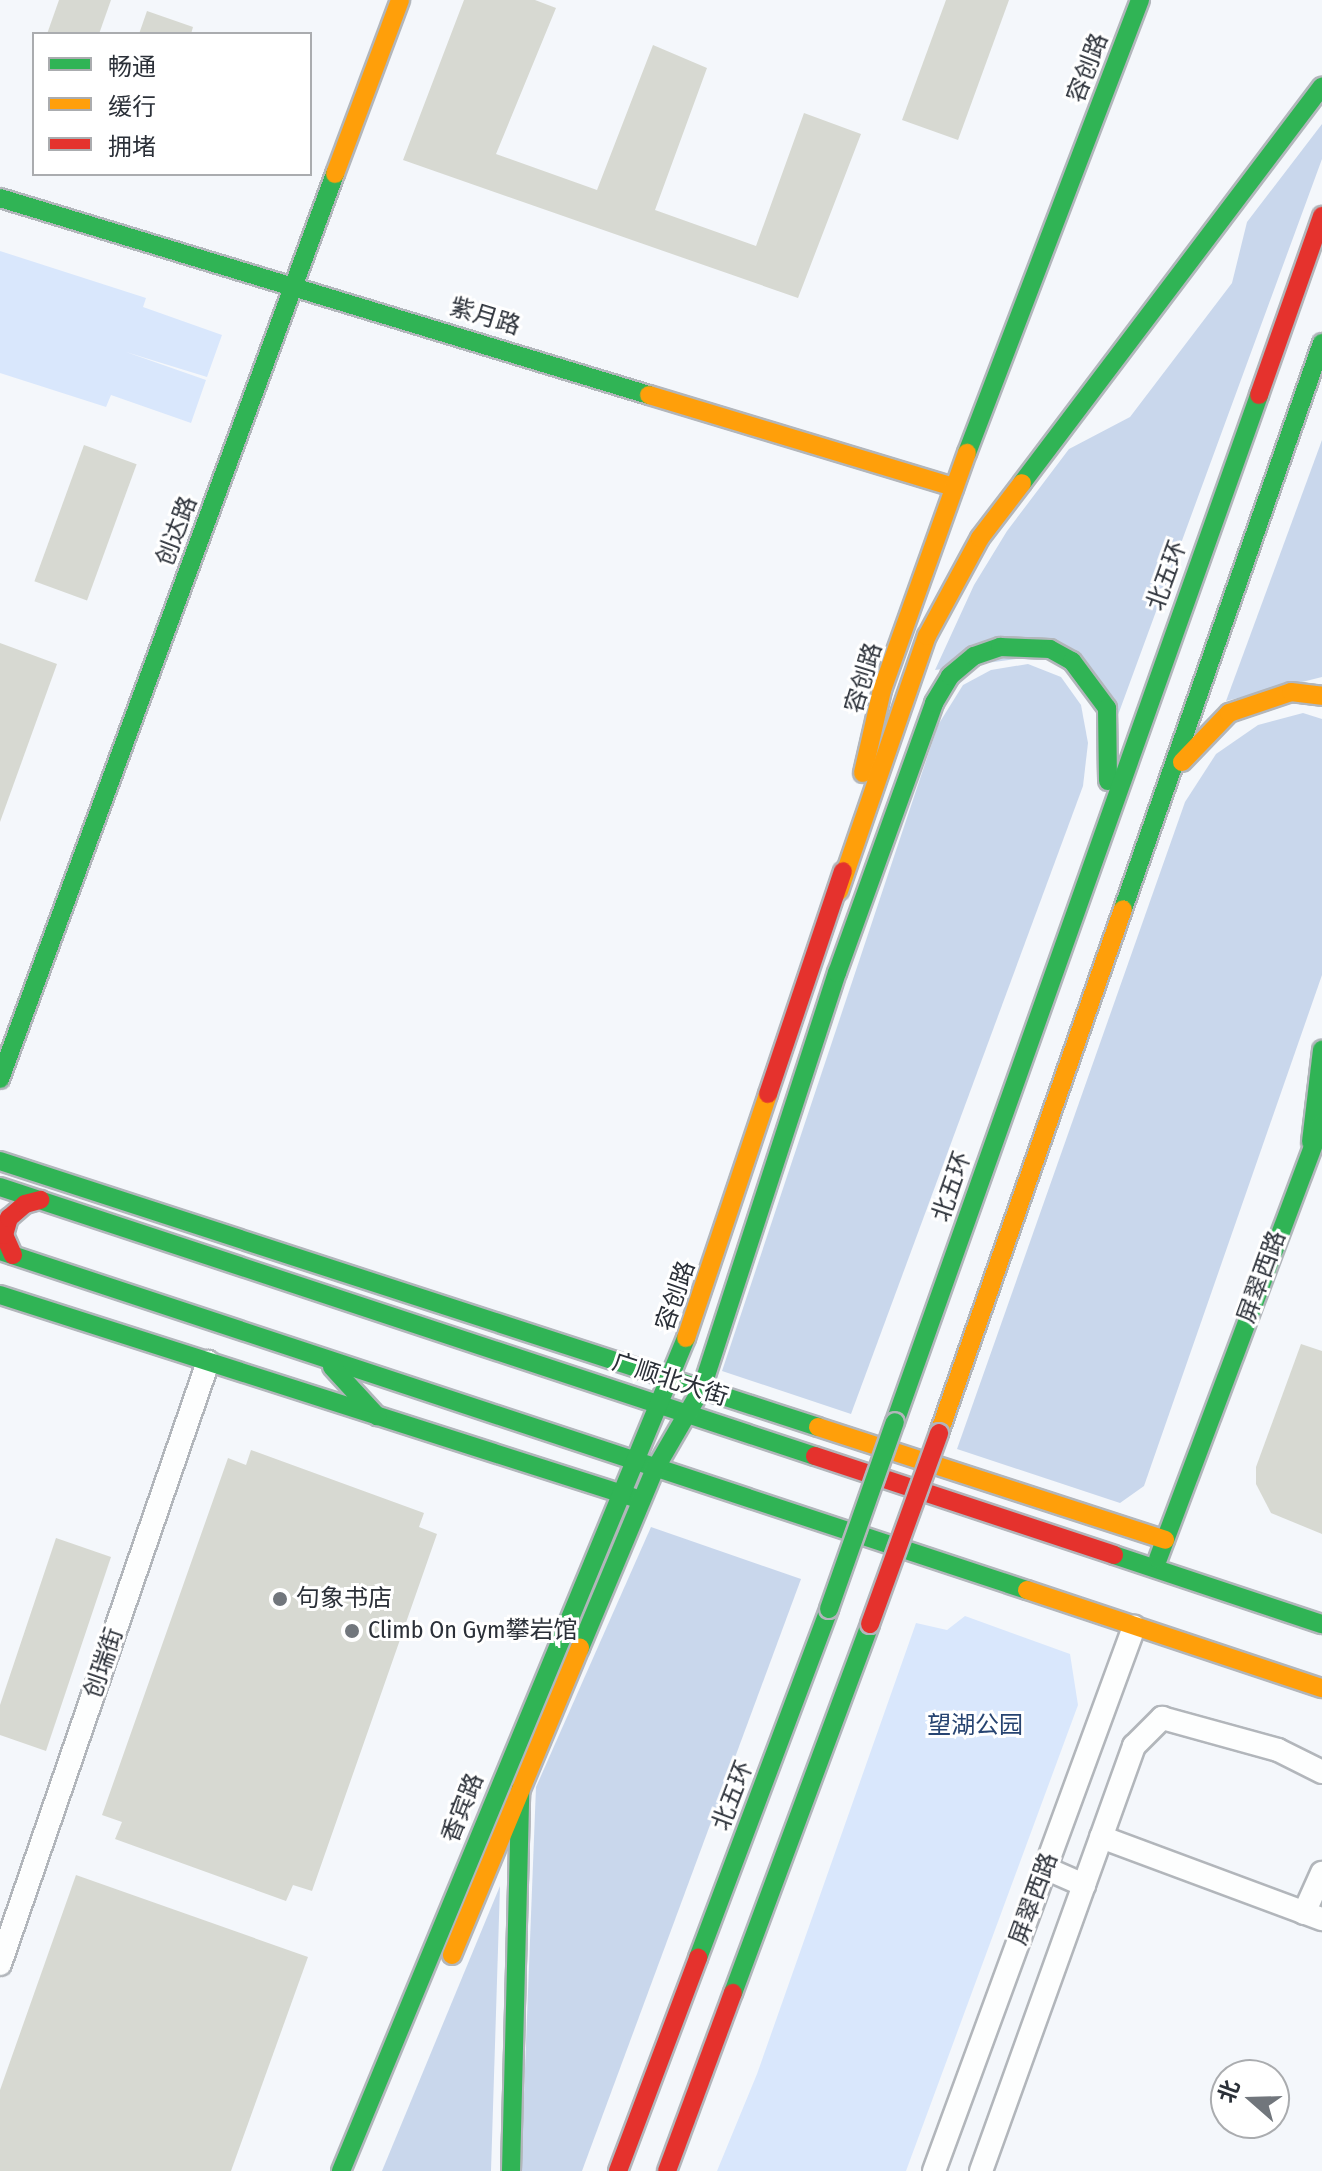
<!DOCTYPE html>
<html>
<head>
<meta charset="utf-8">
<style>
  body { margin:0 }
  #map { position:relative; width:1322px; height:2171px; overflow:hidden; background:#f4f7fb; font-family:"Fira Sans Condensed","Noto Sans SC",sans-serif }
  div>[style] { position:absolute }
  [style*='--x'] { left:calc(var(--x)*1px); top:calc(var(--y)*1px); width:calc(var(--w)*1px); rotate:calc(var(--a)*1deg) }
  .green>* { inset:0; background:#d9e7fc }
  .forest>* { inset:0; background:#c9d7ec }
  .building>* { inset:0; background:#d7d9d2; transform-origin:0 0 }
  .roads { filter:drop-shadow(2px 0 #b2b6bb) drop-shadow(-2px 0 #b2b6bb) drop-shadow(0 2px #b2b6bb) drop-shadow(0 -2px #b2b6bb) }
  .street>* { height:22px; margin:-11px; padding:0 11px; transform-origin:11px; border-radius:11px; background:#fdfefe }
  .fast>* { height:18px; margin:-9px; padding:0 9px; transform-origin:9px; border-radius:9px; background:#30b455 }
  .slow>* { height:18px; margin:-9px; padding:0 9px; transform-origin:9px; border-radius:9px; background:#ff9f0a }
  .jam>* { height:18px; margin:-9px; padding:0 9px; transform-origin:9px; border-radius:9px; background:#e5322d }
  .bridges { filter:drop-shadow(2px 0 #b2b6bb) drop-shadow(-2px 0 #b2b6bb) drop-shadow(0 2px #b2b6bb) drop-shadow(0 -2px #b2b6bb) }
  .fast-bridge>* { height:18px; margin:-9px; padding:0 9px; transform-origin:9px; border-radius:9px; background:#30b455 }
  .jam-bridge>* { height:18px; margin:-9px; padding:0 9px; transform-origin:9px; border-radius:9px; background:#e5322d }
  .dots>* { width:22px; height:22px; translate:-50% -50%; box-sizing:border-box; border:4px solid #fff; border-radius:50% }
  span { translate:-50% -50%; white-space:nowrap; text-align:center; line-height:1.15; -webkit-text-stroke:6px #fff; paint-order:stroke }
  .street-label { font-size:24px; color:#2b3038 }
  .poi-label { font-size:24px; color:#2b3038 }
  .left { translate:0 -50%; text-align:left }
  .park-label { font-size:24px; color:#274471 }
  .legend { position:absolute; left:32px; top:32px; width:280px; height:144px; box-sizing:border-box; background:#fff; border:2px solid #aaacaf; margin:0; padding:10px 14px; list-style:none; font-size:24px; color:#2b3038 }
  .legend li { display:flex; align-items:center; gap:16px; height:40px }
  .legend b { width:40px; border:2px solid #aaacaf }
  .north { position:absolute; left:1210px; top:2059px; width:80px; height:80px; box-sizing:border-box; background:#fff; border:2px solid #aaacaf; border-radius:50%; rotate:290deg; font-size:22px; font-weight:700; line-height:32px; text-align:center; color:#2b3038 }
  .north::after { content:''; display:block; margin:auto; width:28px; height:36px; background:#71767c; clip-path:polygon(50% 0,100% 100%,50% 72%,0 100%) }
</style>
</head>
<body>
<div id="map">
  <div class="green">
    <i style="clip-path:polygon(0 251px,146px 298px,143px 307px,222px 335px,207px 377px,126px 352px,206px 380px,191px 423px,111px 395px,106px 407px,0 373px)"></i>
    <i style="clip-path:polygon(965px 1616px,1070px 1654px,1078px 1705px,906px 2171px,717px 2171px,757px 2074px,916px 1623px,947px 1630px)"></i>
  </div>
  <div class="forest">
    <i style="clip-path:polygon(1322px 124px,1322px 159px,1118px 715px,1076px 651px,935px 670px,974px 585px,1007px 531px,1069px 449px,1130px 417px,1232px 283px,1247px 222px)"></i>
    <i style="clip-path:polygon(1322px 440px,1322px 677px,1226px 701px)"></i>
    <i style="clip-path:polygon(1028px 664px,1061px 677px,1081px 705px,1088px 743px,1083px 786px,851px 1414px,722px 1371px,938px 725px,963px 685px,991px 670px)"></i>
    <i style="clip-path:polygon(1303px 713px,1322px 719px,1322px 975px,1144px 1486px,1120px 1503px,957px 1449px,1185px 802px,1216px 754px,1258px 725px)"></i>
    <i style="clip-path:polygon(651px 1527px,801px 1579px,582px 2171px,521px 2171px,536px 1787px)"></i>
    <i style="clip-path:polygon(500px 1886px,491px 2171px,382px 2171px)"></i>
  </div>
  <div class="building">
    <i style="clip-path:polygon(59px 0,111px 0,99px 34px,47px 34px)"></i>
    <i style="clip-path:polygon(464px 0,535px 0,556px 8px,496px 154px,597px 190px,653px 45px,707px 68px,655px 210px,756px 246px,804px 113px,861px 134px,798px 298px,403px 160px)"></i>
    <i style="clip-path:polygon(946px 0,1009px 0,958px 140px,902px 120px)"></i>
    <i style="clip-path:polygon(147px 11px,193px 27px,191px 34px,139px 34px)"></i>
    <i style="left:84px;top:445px;width:56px;height:145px;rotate:20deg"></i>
    <i style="clip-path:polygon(0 643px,57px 664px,0 822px)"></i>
    <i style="clip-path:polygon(1301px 1344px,1322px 1351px,1322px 1534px,1271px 1513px,1256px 1484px,1256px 1467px)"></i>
    <i style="clip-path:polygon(251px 1450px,424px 1513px,419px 1527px,437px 1534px,312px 1891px,293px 1885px,286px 1901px,115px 1839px,122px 1822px,102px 1815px,228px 1458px,246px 1465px)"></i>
    <i style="clip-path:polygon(56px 1538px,111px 1557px,46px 1751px,0 1735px,0 1705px)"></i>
    <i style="clip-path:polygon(76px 1875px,308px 1957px,231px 2171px,0 2171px,0 2090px)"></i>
  </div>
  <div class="roads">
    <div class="street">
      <i style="--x:1101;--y:1837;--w:236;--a:20.4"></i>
      <i style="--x:1045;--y:1868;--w:43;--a:23.6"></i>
      <i style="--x:1304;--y:1913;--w:44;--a:-65.8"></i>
      <i style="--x:0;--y:1964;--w:637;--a:-70.94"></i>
      <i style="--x:934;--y:2171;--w:580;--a:-69.81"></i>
      <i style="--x:981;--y:2171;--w:452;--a:-70.2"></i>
      <i style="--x:1134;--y:1746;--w:40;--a:-45"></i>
      <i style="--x:1162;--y:1718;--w:120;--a:15.4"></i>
      <i style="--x:1278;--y:1750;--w:49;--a:26.6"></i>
    </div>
    <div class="fast">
      <i style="--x:0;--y:198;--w:678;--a:16.89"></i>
      <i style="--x:967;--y:453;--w:485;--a:-69.1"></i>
      <i style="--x:1022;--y:483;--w:497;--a:-52.9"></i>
      <i style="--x:1123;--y:909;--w:600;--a:-70.63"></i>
      <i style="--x:0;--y:1079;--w:965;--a:-69.69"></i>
      <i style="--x:1311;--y:1142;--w:93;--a:-83.2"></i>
      <i style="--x:0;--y:1161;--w:860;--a:18.01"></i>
      <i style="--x:0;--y:1187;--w:858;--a:18.27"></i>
      <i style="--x:0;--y:1251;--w:1082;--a:18.27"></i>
      <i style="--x:0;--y:1295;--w:670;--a:17.73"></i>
      <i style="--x:332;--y:1367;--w:67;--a:47.4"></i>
      <i style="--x:701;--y:1391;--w:440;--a:-72"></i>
      <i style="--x:837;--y:973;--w:287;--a:-70.2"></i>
      <i style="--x:934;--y:703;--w:31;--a:-59"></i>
      <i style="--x:950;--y:676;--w:31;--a:-40"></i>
      <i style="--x:974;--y:656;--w:28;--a:-19"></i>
      <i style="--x:1000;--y:647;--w:50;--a:2.3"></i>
      <i style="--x:1050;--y:649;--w:25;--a:29"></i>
      <i style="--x:1072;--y:661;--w:59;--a:53.3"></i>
      <i style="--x:1107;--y:708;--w:73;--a:89.2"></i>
      <i style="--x:895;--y:1422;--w:1090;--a:-70.48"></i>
      <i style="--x:1114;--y:1555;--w:219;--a:18.4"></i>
      <i style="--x:1158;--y:1559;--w:464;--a:-69.4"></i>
      <i style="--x:580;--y:1648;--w:192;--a:-67.3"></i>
      <i style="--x:654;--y:1471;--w:88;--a:-59.9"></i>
      <i style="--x:698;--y:1958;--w:373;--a:-69.4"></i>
      <i style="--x:733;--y:1993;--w:394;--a:-69.6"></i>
      <i style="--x:341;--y:2171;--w:902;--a:-67.5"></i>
      <i style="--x:511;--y:2171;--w:381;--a:-88.6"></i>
    </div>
    <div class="slow">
      <i style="--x:335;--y:174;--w:186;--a:-69.5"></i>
      <i style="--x:649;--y:395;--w:319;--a:16.8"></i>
      <i style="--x:1182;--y:762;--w:68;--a:-46.2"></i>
      <i style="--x:1229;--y:713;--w:65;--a:-18.7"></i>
      <i style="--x:1291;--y:692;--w:31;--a:7"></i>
      <i style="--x:863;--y:773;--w:85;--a:-77.1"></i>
      <i style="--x:882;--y:690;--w:252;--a:-70.3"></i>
      <i style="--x:839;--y:891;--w:270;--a:-71"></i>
      <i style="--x:927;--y:636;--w:111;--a:-61.6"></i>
      <i style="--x:980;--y:538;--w:69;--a:-52.6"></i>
      <i style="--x:686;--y:1338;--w:257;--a:-71.4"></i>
      <i style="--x:818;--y:1427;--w:365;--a:18"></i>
      <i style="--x:939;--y:1433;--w:555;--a:-70.65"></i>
      <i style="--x:1027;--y:1590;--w:311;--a:18.4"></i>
      <i style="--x:452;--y:1955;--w:333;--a:-67.4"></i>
    </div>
    <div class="jam">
      <i style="--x:1259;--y:395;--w:190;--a:-70.6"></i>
      <i style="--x:768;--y:1094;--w:235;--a:-71.4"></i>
      <i style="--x:13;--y:1255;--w:22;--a:-114"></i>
      <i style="--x:4;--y:1235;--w:18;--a:-74"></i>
      <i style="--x:9;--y:1218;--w:21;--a:-41"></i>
      <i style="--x:25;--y:1204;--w:16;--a:-15"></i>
      <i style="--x:815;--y:1456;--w:315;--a:18.3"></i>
      <i style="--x:618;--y:2171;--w:228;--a:-69.4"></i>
      <i style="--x:667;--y:2171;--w:190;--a:-69.7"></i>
    </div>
  </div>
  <div class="bridges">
    <div class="fast-bridge">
      <i style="--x:829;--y:1609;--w:198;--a:-70.6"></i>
    </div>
    <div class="jam-bridge">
      <i style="--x:870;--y:1624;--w:203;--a:-70.1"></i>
    </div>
  </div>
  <div class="dots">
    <i style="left:280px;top:1599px;background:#71767c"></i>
    <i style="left:352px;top:1631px;background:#71767c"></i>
  </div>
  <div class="street-label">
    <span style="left:1088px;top:68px;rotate:-69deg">容创路</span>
    <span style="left:485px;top:317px;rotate:17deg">紫月路</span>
    <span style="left:177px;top:531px;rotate:-69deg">创达路</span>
    <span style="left:1167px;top:576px;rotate:-70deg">北五环</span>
    <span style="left:864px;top:678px;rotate:-73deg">容创路</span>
    <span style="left:952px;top:1187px;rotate:-71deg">北五环</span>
    <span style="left:1262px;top:1277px;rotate:-70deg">屏翠西路</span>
    <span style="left:676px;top:1296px;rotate:-71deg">容创路</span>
    <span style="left:670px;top:1380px;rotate:18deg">广顺北大街</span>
    <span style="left:104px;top:1663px;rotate:-71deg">创瑞街</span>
    <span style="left:733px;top:1796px;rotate:-69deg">北五环</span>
    <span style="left:463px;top:1808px;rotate:-68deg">香宾路</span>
    <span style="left:1034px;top:1899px;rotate:-70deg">屏翠西路</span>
  </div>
  <div class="poi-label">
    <span class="left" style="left:296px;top:1599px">句象书店</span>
    <span class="left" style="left:368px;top:1631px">Climb On Gym攀岩馆</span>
  </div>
  <div class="park-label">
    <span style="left:975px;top:1726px">望湖公园</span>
  </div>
  <ul class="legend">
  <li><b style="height:10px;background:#30b455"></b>畅通</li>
  <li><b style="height:10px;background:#ff9f0a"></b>缓行</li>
  <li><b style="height:10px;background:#e5322d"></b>拥堵</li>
  </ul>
  <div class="north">北</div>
</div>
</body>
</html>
